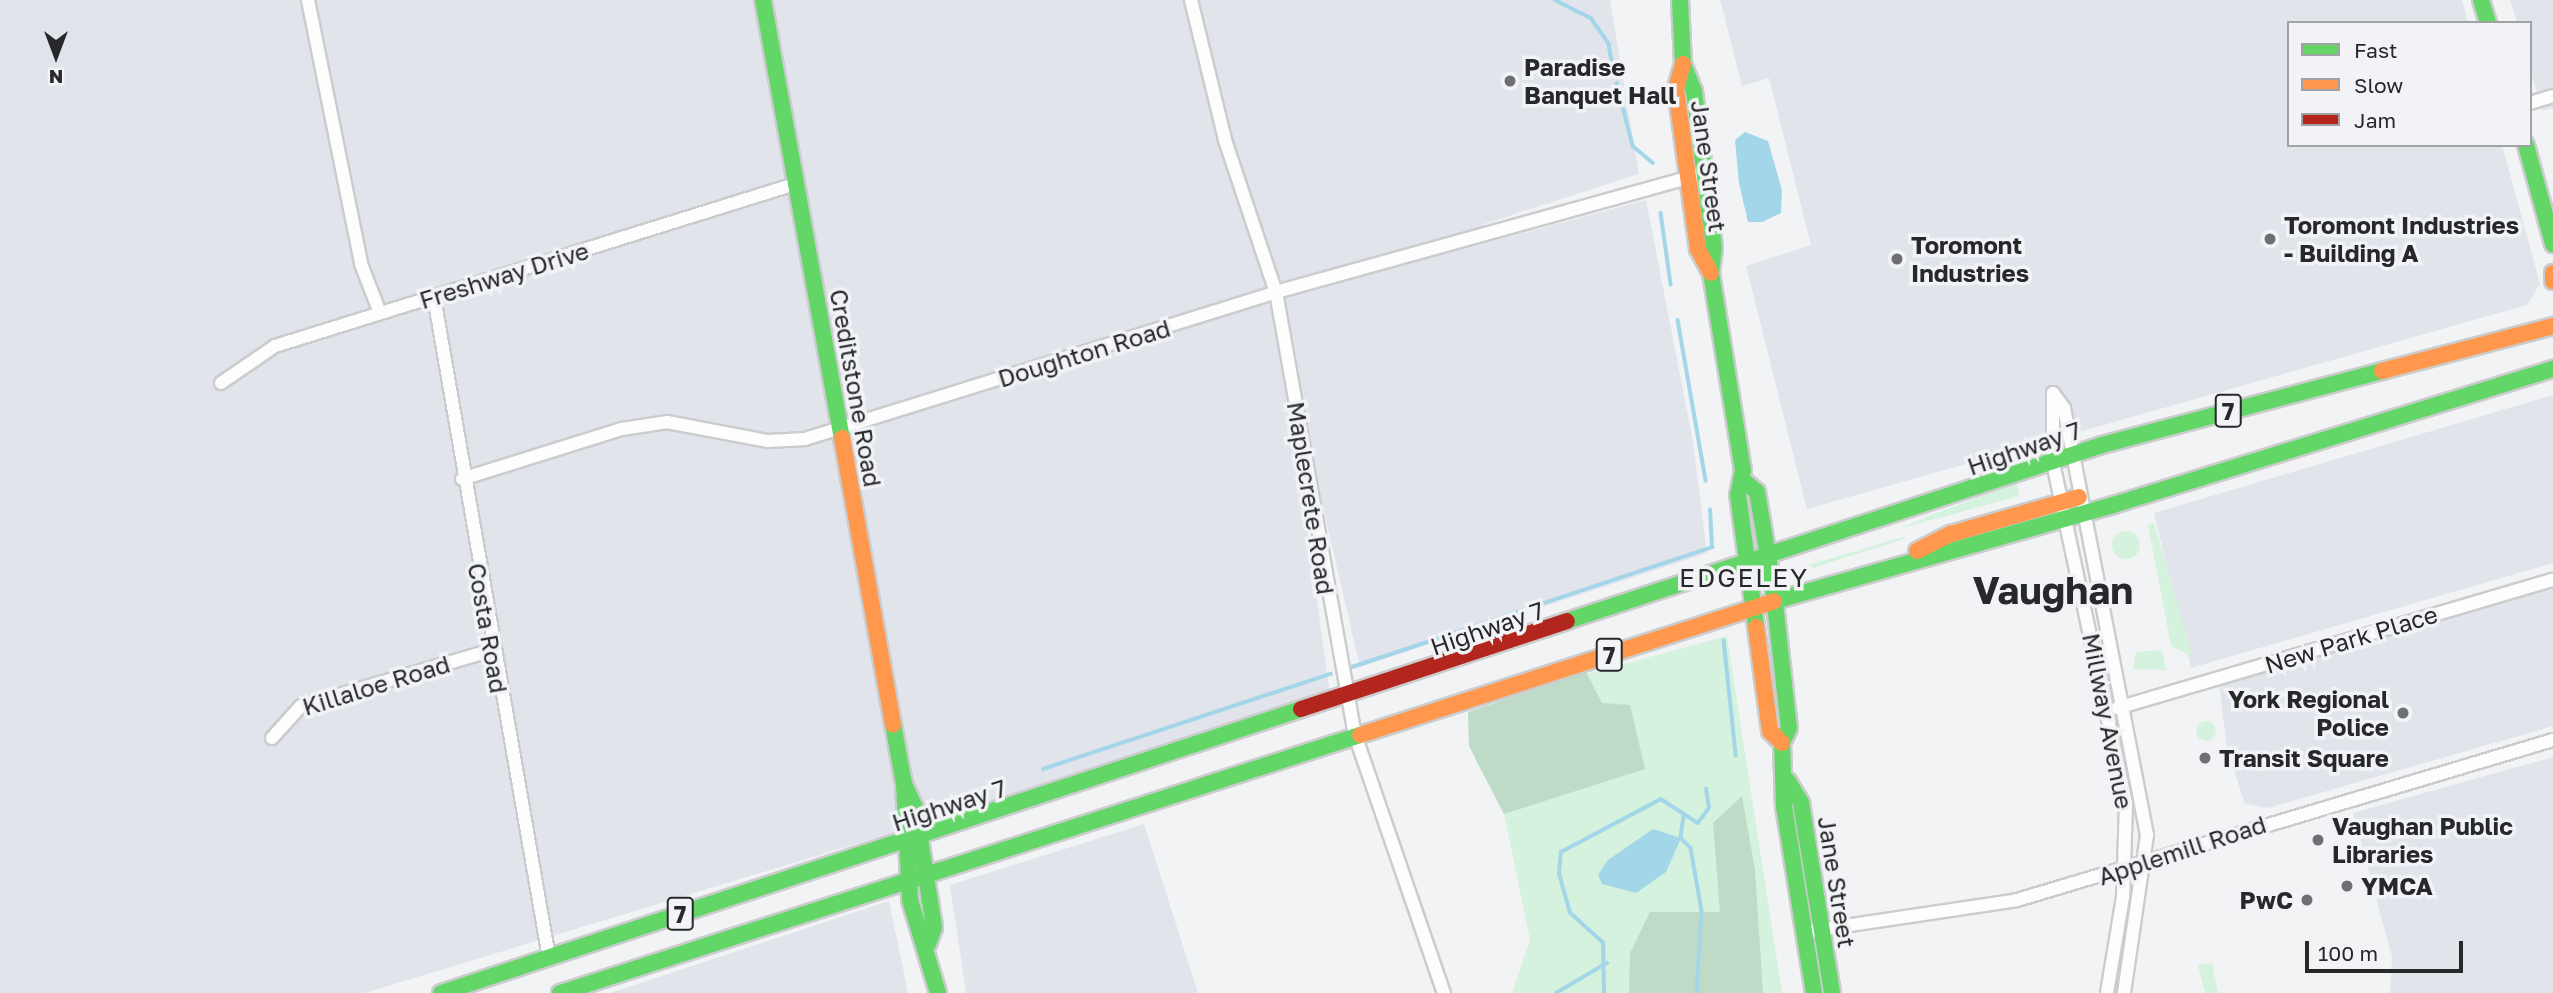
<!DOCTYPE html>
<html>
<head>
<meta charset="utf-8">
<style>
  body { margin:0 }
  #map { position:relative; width:2553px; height:993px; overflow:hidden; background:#f2f3f5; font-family:"Golos Text",sans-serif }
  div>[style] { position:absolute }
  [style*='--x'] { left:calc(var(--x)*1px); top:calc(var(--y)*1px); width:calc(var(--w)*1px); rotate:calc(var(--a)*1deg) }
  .built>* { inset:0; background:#e2e4eb }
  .green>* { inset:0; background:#d4f2dd }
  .round { border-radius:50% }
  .forest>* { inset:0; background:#bddbc6 }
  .water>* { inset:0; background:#a3d6e8 }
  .stream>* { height:3.5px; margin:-1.75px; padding:0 1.75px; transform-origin:1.75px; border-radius:1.75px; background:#a3d6e8 }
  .roads { filter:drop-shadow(2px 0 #cbcccd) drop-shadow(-2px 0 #cbcccd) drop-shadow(0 2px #cbcccd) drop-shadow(0 -2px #cbcccd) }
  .street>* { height:12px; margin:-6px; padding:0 6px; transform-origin:6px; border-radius:6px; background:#fdfdfe }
  .fast>* { height:16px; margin:-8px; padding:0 8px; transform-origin:8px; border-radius:8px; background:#63d668 }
  .slow>* { height:16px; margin:-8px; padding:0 8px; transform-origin:8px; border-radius:8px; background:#ff974d }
  .jam>* { height:16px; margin:-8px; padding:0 8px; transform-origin:8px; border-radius:8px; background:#b3261e }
  .dots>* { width:19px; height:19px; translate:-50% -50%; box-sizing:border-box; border:4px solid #f1f3f6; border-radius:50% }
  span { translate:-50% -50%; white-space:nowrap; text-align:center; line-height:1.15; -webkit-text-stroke:7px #f1f3f6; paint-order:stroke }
  .shield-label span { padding:2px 5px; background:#f1f3f6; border:2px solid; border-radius:5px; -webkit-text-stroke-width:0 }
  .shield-label { font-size:23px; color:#272829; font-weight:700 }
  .poi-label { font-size:24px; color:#272829; font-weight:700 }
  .left { translate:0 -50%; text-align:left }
  .right { translate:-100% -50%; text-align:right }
  .street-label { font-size:24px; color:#272829 }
  .neighbourhood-label { font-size:26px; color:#272829; letter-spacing:2px }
  .town-label { font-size:38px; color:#272829; font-weight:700 }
  .legend { position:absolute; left:2287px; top:21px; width:245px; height:126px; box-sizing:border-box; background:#f1f3f6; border:2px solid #a0a2a4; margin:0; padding:9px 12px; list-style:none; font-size:21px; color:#272829 }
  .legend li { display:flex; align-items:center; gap:14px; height:35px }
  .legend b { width:35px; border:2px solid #a0a2a4 }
  .north { position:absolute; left:21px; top:21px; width:70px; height:70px; -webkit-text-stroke:5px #f1f3f6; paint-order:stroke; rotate:180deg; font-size:19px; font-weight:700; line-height:28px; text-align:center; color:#272829 }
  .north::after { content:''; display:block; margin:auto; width:24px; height:32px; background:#272829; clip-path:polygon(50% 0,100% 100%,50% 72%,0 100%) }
  .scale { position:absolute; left:2305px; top:941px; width:158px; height:32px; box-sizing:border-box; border:4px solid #272829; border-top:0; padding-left:9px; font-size:21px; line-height:24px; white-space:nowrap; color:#272829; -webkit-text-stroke:5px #f1f3f6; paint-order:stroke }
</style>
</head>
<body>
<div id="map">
  <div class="built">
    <i style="clip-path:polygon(0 0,1610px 0,1639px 174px,1484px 224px,1489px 242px,1646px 200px,1693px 442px,1707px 553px,1360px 667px,1315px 472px,1300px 479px,1330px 694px,1175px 747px,365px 993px,0 993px)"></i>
    <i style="clip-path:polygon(1720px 0,2462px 0,2468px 23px,2289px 23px,2289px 145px,2502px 145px,2540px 284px,2527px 305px,1807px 509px,1746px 266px,1811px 245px,1769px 78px,1742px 86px)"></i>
    <i style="clip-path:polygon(2510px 0,2553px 0,2553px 108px,2542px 111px,2530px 69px,2530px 23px,2517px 23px)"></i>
    <i style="clip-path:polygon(2553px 395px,2553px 563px,2191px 668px,2154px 513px)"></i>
    <i style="clip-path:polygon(2553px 588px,2553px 726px,2268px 808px,2245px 804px,2227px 749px,2219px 684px)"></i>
    <i style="clip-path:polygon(2553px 757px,2553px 993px,2390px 993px,2392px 957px,2353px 813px)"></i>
    <i style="clip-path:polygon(1144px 824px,1198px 993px,966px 993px,950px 885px)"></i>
    <i style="clip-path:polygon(889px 901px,908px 993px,610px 993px)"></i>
  </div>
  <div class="green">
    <i style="clip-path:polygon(2017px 483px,2019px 496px,1899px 529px,1931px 515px)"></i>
    <i style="clip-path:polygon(2154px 523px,2193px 657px,2171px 646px,2148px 525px)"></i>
    <i class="round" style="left:2112px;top:531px;width:28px;height:28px"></i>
    <i style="clip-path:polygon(1903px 537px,1904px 539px,1803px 571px,1802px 567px)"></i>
    <i style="clip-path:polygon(1727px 636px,1782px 993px,1512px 993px,1530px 939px,1504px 814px,1475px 759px,1532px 689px)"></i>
    <i style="clip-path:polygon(2162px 650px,2166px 670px,2133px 669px,2136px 652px)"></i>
    <i class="round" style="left:2196px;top:721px;width:20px;height:20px"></i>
    <i style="clip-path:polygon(2212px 963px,2218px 993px,2205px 993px,2198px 965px)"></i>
  </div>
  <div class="forest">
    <i style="clip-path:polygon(1586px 672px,1602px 703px,1630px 705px,1645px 769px,1504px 814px,1469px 746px,1468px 712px)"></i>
    <i style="clip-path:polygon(1742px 796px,1755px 870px,1763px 993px,1629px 993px,1630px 953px,1650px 912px,1720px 912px,1713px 823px)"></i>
  </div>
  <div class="water">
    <i style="clip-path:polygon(1745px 132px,1768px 141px,1782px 190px,1781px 213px,1762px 222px,1748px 222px,1739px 183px,1735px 140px)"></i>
    <i style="clip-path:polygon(1653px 829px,1681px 838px,1666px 872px,1636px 893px,1602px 884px,1598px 875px,1608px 860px)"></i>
  </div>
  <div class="stream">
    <i style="--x:1555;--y:0;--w:40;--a:26.6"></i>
    <i style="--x:1591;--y:18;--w:32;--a:55"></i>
    <i style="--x:1609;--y:44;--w:22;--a:80"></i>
    <i style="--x:1617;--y:83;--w:65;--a:75.7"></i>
    <i style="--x:1633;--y:146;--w:26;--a:40"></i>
    <i style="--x:1661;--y:213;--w:72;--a:82"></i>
    <i style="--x:1678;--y:320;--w:163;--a:80.1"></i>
    <i style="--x:1724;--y:640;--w:116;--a:84"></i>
    <i style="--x:1349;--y:668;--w:383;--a:-18.4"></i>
    <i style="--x:1712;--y:547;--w:37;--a:-93"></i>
    <i style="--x:1043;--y:769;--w:303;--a:-18.3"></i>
    <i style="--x:1684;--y:816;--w:22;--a:98"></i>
    <i style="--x:1681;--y:838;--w:14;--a:45"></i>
    <i style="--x:1691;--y:848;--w:64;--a:80.1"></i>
    <i style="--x:1702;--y:911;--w:82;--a:93.5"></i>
    <i style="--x:1556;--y:993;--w:59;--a:-30.5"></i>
    <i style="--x:1604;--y:993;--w:50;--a:-91.1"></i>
    <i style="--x:1603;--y:943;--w:45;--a:-137.7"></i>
    <i style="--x:1570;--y:913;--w:41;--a:-105.8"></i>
    <i style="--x:1559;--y:874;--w:22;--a:-85"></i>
    <i style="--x:1561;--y:852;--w:113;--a:-27.9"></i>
    <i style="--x:1661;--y:799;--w:44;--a:33"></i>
    <i style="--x:1698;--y:823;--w:19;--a:-54"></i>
    <i style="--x:1709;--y:808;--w:19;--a:-99"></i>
  </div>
  <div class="roads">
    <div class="street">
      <i style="--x:308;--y:0;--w:269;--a:78.6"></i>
      <i style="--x:361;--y:264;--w:53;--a:68.8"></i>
      <i style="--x:1191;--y:0;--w:144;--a:76.3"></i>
      <i style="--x:1225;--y:140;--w:160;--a:71.5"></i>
      <i style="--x:1276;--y:292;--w:450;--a:79.9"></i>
      <i style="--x:1355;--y:735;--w:273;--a:71"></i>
      <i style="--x:2530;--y:103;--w:24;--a:-17"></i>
      <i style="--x:434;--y:297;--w:671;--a:80.13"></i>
      <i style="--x:221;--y:383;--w:65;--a:-34.4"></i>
      <i style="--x:275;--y:346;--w:545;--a:-17.3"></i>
      <i style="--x:2053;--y:393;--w:19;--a:54"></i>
      <i style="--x:2064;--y:408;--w:435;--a:79"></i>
      <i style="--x:2147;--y:835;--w:160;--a:98.3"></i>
      <i style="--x:2053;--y:393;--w:70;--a:90"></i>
      <i style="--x:2053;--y:463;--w:348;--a:77.9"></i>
      <i style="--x:2126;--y:803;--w:94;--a:91.8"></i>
      <i style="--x:2123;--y:897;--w:97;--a:99.5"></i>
      <i style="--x:462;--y:479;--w:168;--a:-17.4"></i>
      <i style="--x:622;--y:429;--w:46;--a:-8.8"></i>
      <i style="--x:667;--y:422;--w:103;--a:10.7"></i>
      <i style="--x:768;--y:441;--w:37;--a:-3"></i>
      <i style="--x:805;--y:439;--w:493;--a:-17.3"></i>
      <i style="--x:1276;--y:292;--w:437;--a:-15.5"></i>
      <i style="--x:2117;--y:708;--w:454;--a:-16.4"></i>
      <i style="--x:272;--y:738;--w:43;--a:-47.8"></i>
      <i style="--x:301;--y:706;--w:200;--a:-16.3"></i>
      <i style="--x:1804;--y:932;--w:215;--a:-8.5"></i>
      <i style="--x:2017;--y:900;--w:559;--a:-16.62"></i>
    </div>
    <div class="fast">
      <i style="--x:763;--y:0;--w:445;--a:79.8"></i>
      <i style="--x:1680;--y:0;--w:64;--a:87.3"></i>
      <i style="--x:1683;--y:64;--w:29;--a:68"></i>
      <i style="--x:1694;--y:91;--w:158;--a:82.7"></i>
      <i style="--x:1714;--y:248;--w:25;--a:97"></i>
      <i style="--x:1711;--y:273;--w:200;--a:80.8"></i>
      <i style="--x:1743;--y:470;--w:25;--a:101"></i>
      <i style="--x:1738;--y:495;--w:133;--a:82.2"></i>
      <i style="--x:2481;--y:0;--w:24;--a:73"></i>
      <i style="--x:2526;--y:145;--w:103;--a:74.7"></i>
      <i style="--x:1744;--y:481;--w:17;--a:40"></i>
      <i style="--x:1757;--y:492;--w:95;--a:80.3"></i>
      <i style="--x:1773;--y:586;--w:143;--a:83.6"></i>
      <i style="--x:1789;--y:728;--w:17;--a:115"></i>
      <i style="--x:1782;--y:743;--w:63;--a:88.2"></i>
      <i style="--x:1784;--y:806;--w:189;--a:80.9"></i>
      <i style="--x:1774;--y:601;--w:352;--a:-15.8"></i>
      <i style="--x:2113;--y:505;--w:461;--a:-17.2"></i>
      <i style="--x:1567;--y:621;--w:563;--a:-18.21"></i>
      <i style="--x:2102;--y:445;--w:290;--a:-14.8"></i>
      <i style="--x:893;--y:724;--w:61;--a:79.6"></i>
      <i style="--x:904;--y:784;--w:116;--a:87"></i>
      <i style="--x:910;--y:900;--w:97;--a:73.2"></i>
      <i style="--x:1788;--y:781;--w:26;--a:59"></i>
      <i style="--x:1801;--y:803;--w:193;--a:80.7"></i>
      <i style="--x:904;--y:784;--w:26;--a:65"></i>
      <i style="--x:915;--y:808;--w:121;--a:80.9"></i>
      <i style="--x:934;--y:927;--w:18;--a:109"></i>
      <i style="--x:441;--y:993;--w:906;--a:-18.27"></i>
      <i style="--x:560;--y:993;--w:841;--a:-17.87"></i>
    </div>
    <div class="slow">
      <i style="--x:1683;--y:64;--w:26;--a:106"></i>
      <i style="--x:1676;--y:89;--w:162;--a:82.2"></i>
      <i style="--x:1698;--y:249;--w:27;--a:62"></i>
      <i style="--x:2553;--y:273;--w:8;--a:90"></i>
      <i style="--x:2382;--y:371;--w:177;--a:-14.7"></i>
      <i style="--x:842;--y:438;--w:291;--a:79.9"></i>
      <i style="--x:1917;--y:551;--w:38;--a:-27"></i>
      <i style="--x:1951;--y:534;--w:133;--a:-16.1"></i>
      <i style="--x:1756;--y:627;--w:105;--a:82.3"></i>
      <i style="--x:1770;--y:731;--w:17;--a:45"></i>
      <i style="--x:1360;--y:735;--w:435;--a:-17.9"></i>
    </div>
    <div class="jam">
      <i style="--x:1301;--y:709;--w:280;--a:-18.3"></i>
    </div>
  </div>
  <div class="dots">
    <i style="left:1510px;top:81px;background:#6e6f70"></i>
    <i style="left:2270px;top:239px;background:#6e6f70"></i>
    <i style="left:1897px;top:259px;background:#6e6f70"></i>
    <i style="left:2403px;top:713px;background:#6e6f70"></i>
    <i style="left:2205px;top:758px;background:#6e6f70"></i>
    <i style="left:2318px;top:840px;background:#6e6f70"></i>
    <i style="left:2347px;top:886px;background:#6e6f70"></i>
    <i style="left:2307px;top:900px;background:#6e6f70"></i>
  </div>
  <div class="shield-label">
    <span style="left:2228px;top:411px">7</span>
    <span style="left:1609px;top:655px">7</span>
    <span style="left:680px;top:914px">7</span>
  </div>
  <div class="poi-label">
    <span class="left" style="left:1524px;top:81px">Paradise<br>Banquet Hall</span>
    <span class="left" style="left:2284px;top:239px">Toromont Industries<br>- Building A</span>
    <span class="left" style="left:1911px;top:259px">Toromont<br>Industries</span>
    <span class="right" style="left:2389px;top:713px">York Regional<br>Police</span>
    <span class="left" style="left:2219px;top:758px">Transit Square</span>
    <span class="left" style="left:2332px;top:840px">Vaughan Public<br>Libraries</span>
    <span class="left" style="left:2361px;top:886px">YMCA</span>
    <span class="right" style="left:2293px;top:900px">PwC</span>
  </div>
  <div class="street-label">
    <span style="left:1709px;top:166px;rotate:82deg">Jane Street</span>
    <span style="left:504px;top:275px;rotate:-17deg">Freshway Drive</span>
    <span style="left:1084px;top:353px;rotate:-17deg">Doughton Road</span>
    <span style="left:856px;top:388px;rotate:80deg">Creditstone Road</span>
    <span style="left:2024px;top:448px;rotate:-19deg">Highway 7</span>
    <span style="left:1311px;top:498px;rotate:81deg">Maplecrete Road</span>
    <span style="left:488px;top:628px;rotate:80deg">Costa Road</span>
    <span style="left:1487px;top:628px;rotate:-19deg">Highway 7</span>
    <span style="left:2351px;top:639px;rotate:-17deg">New Park Place</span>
    <span style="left:376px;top:685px;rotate:-17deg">Killaloe Road</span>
    <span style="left:2108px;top:721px;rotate:79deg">Millway Avenue</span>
    <span style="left:949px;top:805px;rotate:-18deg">Highway 7</span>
    <span style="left:2182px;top:850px;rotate:-18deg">Applemill Road</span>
    <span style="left:1837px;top:882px;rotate:81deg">Jane Street</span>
  </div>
  <div class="neighbourhood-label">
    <span style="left:1744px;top:578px">EDGELEY</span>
  </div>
  <div class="town-label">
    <span style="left:2053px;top:590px">Vaughan</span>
  </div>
  <ul class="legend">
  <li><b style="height:9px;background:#63d668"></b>Fast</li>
  <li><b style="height:9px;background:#ff974d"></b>Slow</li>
  <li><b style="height:9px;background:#b3261e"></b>Jam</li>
  </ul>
  <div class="north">N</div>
  <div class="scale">100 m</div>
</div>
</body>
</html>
